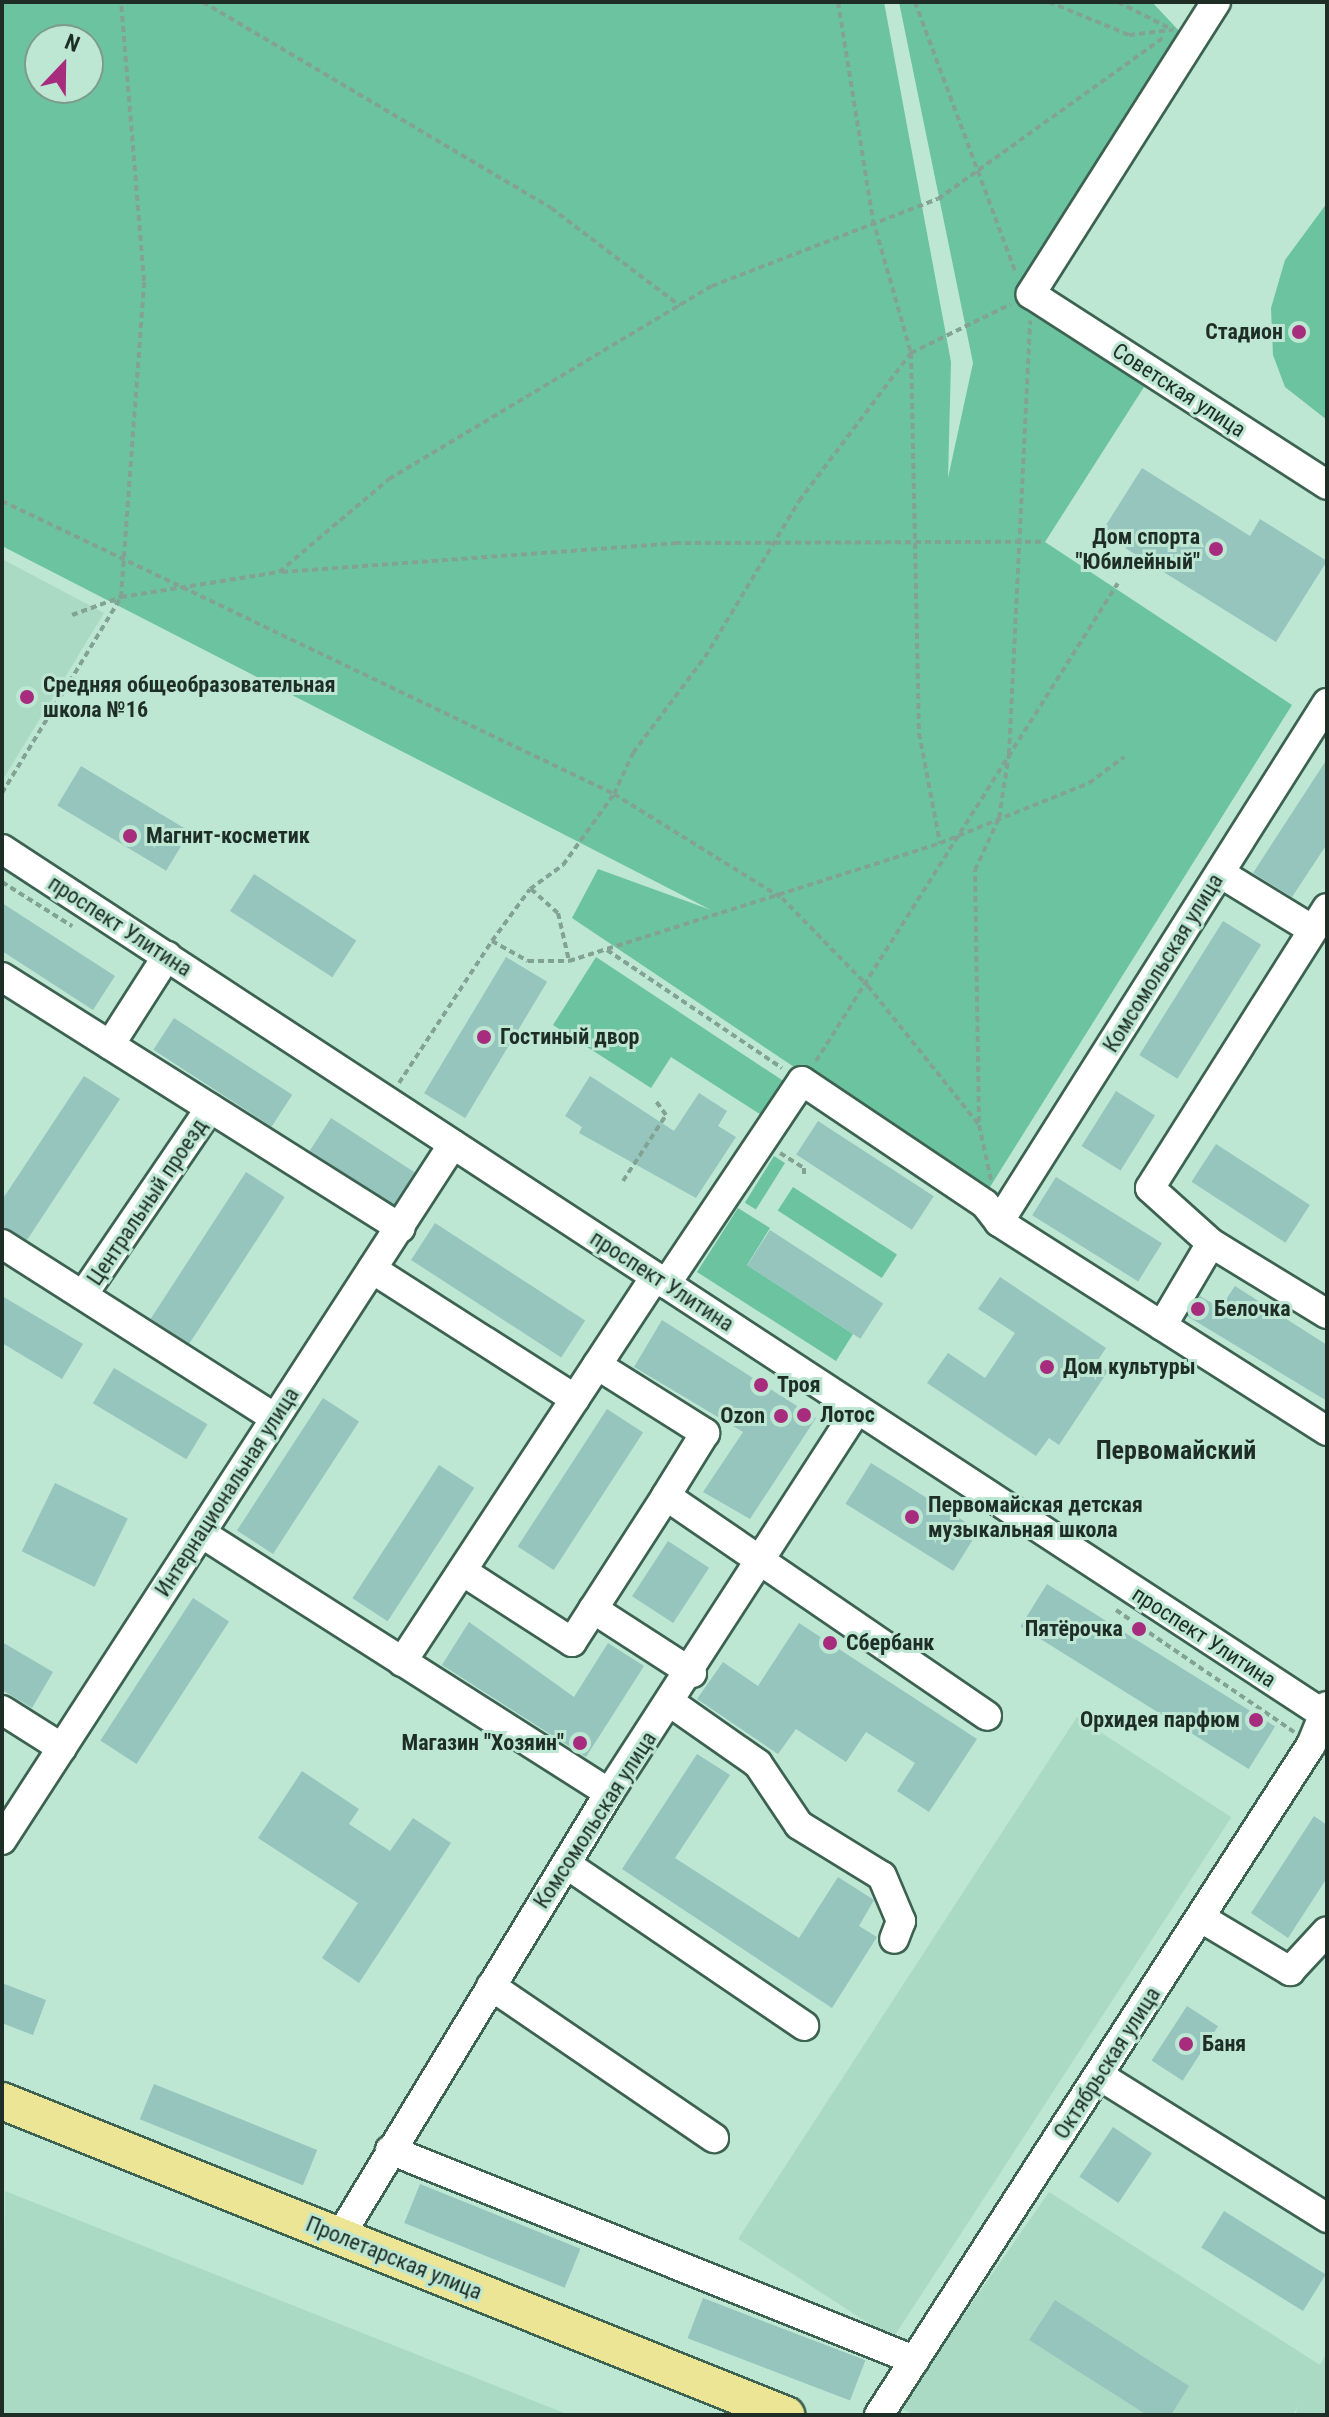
<!DOCTYPE html>
<html>
<head>
<meta charset="utf-8">
<style>
  body { margin:0 }
  #map { position:relative; width:1329px; height:2417px; overflow:hidden; background:#bde6d3; font-family:"Roboto Condensed",sans-serif }
  div>[style] { position:absolute }
  [style*='--x'] { left:calc(var(--x)*1px); top:calc(var(--y)*1px); width:calc(var(--w)*1px); rotate:calc(var(--a)*1deg) }
  .built>* { inset:0; background:#aadac3; transform-origin:0 0 }
  .green>* { inset:0; background:#6cc39f; transform-origin:0 0 }
  .building>* { inset:0; background:#96c5be; transform-origin:0 0 }
  .path>* { height:4px; margin-top:-2px; transform-origin:0; background:repeating-linear-gradient(90deg,#82a293 0 6px,transparent 0 10px) }
  .roads { filter:drop-shadow(2px 0 #3d6251) drop-shadow(-2px 0 #3d6251) drop-shadow(0 2px #3d6251) drop-shadow(0 -2px #3d6251) }
  .minor>* { height:28px; margin:-14px; padding:0 14px; transform-origin:14px; border-radius:14px; background:#fff }
  .major>* { height:36px; margin:-18px; padding:0 18px; transform-origin:18px; border-radius:18px; background:#ebe595 }
  .dots>* { width:22px; height:22px; translate:-50% -50%; box-sizing:border-box; border:4px solid #bde6d3; border-radius:50% }
  span { translate:-50% -50%; white-space:nowrap; text-align:center; line-height:1.15; -webkit-text-stroke:6px #bde6d3; paint-order:stroke }
  .poi-label { font-size:22px; color:#1e2e27; font-weight:700 }
  .right { translate:-100% -50%; text-align:right }
  .left { translate:0 -50%; text-align:left }
  .street-label { font-size:22px; color:#1e2e27 }
  .quarter-label { font-size:26px; color:#1e2e27; font-weight:700 }
  .frame { position:absolute; inset:0; border:4px solid #1e2e27; pointer-events:none }
  .north { position:absolute; left:24px; top:24px; width:80px; height:80px; box-sizing:border-box; background:#bde6d3; border:2px solid #7d9c8e; border-radius:50%; rotate:22deg; font-size:22px; font-weight:700; line-height:32px; text-align:center; color:#1e2e27 }
  .north::after { content:''; display:block; margin:auto; width:28px; height:36px; background:#a82c7e; clip-path:polygon(50% 0,100% 100%,50% 72%,0 100%) }
</style>
</head>
<body>
<div id="map">
  <div class="built">
    <i style="clip-path:polygon(2px 559px,104px 613px,2px 781px)"></i>
    <i style="left:1077px;top:1717px;width:184px;height:622px;rotate:33deg"></i>
    <i style="clip-path:polygon(5px 2191px,569px 2415px,2px 2415px)"></i>
    <i style="clip-path:polygon(1049px 2192px,1320px 2365px,1327px 2352px,1327px 2415px,1295px 2415px,1298px 2406px,1293px 2415px,916px 2415px,899px 2408px)"></i>
  </div>
  <div class="green">
    <i style="clip-path:polygon(evenodd,2px 2px,884px 2px,951px 362px,948px 478px,973px 363px,899px 2px,1152px 2px,1181px 33px,1023px 297px,1144px 387px,1045px 542px,1292px 705px,985px 1195px,572px 918px,598px 869px,711px 910px,2px 546px,2px 2px,40px 40px,88px 40px,88px 88px,40px 88px,40px 40px)"></i>
    <i style="clip-path:polygon(1327px 203px,1327px 420px,1285px 387px,1273px 355px,1271px 308px,1285px 260px)"></i>
    <i style="clip-path:polygon(596px 957px,794px 1088px,772px 1122px,671px 1057px,651px 1088px,553px 1025px)"></i>
    <i style="left:774px;top:1156px;width:13px;height:55px;rotate:32deg"></i>
    <i style="left:793px;top:1187px;width:124px;height:28px;rotate:33deg"></i>
    <i style="clip-path:polygon(738px 1208px,770px 1228px,747px 1265px,853px 1334px,836px 1361px,697px 1272px)"></i>
  </div>
  <div class="building">
    <i style="clip-path:polygon(1142px 468px,1250px 536px,1260px 519px,1327px 561px,1276px 642px,1101px 533px)"></i>
    <i style="clip-path:polygon(1327px 759px,1327px 844px,1292px 897px,1253px 873px)"></i>
    <i style="left:81px;top:766px;width:127px;height:46px;rotate:31deg"></i>
    <i style="left:254px;top:874px;width:122px;height:44px;rotate:33deg"></i>
    <i style="clip-path:polygon(2px 903px,115px 976px,93px 1010px,2px 951px)"></i>
    <i style="left:1223px;top:921px;width:45px;height:158px;rotate:32deg"></i>
    <i style="left:506px;top:957px;width:48px;height:159px;rotate:31deg"></i>
    <i style="left:174px;top:1018px;width:141px;height:38px;rotate:33deg"></i>
    <i style="clip-path:polygon(84px 1076px,120px 1099px,27px 1240px,2px 1227px,2px 1200px)"></i>
    <i style="clip-path:polygon(590px 1076px,674px 1131px,699px 1093px,727px 1111px,718px 1126px,736px 1137px,696px 1198px,579px 1133px,582px 1127px,565px 1116px)"></i>
    <i style="left:1116px;top:1091px;width:46px;height:65px;rotate:32deg"></i>
    <i style="left:331px;top:1118px;width:100px;height:39px;rotate:33deg"></i>
    <i style="left:818px;top:1121px;width:138px;height:40px;rotate:33deg"></i>
    <i style="left:1216px;top:1144px;width:112px;height:45px;rotate:33deg"></i>
    <i style="left:246px;top:1172px;width:46px;height:175px;rotate:33deg"></i>
    <i style="left:1056px;top:1177px;width:125px;height:45px;rotate:32deg"></i>
    <i style="left:435px;top:1223px;width:179px;height:44px;rotate:33deg"></i>
    <i style="left:770px;top:1230px;width:135px;height:42px;rotate:33deg"></i>
    <i style="clip-path:polygon(1000px 1277px,1106px 1348px,1096px 1363px,1108px 1371px,1059px 1445px,1049px 1438px,1036px 1456px,927px 1383px,948px 1353px,985px 1378px,1015px 1333px,978px 1309px)"></i>
    <i style="clip-path:polygon(1235px 1286px,1327px 1345px,1327px 1401px,1187px 1316px,1200px 1296px,1220px 1308px)"></i>
    <i style="clip-path:polygon(2px 1296px,83px 1344px,62px 1379px,2px 1343px)"></i>
    <i style="clip-path:polygon(662px 1320px,816px 1418px,750px 1519px,703px 1492px,743px 1432px,634px 1367px)"></i>
    <i style="left:114px;top:1368px;width:109px;height:41px;rotate:31deg"></i>
    <i style="left:323px;top:1398px;width:43px;height:158px;rotate:33deg"></i>
    <i style="left:607px;top:1409px;width:43px;height:164px;rotate:33deg"></i>
    <i style="left:871px;top:1463px;width:127px;height:48px;rotate:32deg"></i>
    <i style="left:439px;top:1465px;width:42px;height:159px;rotate:33deg"></i>
    <i style="left:55px;top:1483px;width:81px;height:76px;rotate:26deg"></i>
    <i style="left:668px;top:1541px;width:49px;height:66px;rotate:33deg"></i>
    <i style="left:1047px;top:1584px;width:269px;height:50px;rotate:32deg"></i>
    <i style="left:193px;top:1598px;width:43px;height:170px;rotate:33deg"></i>
    <i style="clip-path:polygon(469px 1622px,574px 1697px,608px 1643px,644px 1666px,586px 1757px,442px 1665px)"></i>
    <i style="clip-path:polygon(799px 1623px,977px 1739px,929px 1812px,897px 1791px,915px 1763px,866px 1732px,846px 1762px,796px 1729px,778px 1754px,697px 1699px,723px 1662px,758px 1686px)"></i>
    <i style="clip-path:polygon(2px 1642px,53px 1672px,32px 1708px,2px 1690px)"></i>
    <i style="clip-path:polygon(697px 1754px,730px 1775px,675px 1858px,799px 1938px,838px 1877px,874px 1900px,859px 1926px,877px 1937px,832px 2008px,622px 1869px)"></i>
    <i style="clip-path:polygon(302px 1771px,359px 1809px,349px 1824px,390px 1851px,413px 1818px,451px 1843px,359px 1983px,322px 1958px,358px 1903px,258px 1838px)"></i>
    <i style="clip-path:polygon(1314px 1816px,1327px 1825px,1327px 1878px,1288px 1938px,1251px 1913px)"></i>
    <i style="clip-path:polygon(2px 1983px,46px 2000px,33px 2035px,2px 2023px)"></i>
    <i style="left:1187px;top:2006px;width:37px;height:65px;rotate:33deg"></i>
    <i style="left:154px;top:2084px;width:176px;height:38px;rotate:22deg"></i>
    <i style="left:1113px;top:2127px;width:47px;height:60px;rotate:34deg"></i>
    <i style="left:420px;top:2184px;width:173px;height:42px;rotate:22deg"></i>
    <i style="left:1224px;top:2211px;width:120px;height:43px;rotate:32deg"></i>
    <i style="left:703px;top:2298px;width:174px;height:43px;rotate:21deg"></i>
    <i style="clip-path:polygon(1055px 2300px,1189px 2386px,1171px 2415px,1147px 2415px,1029px 2340px)"></i>
  </div>
  <div class="path">
    <i style="--x:203;--y:2;--w:404;--a:30.6"></i>
    <i style="--x:551;--y:208;--w:162;--a:37.2"></i>
    <i style="--x:838;--y:2;--w:221;--a:80.9"></i>
    <i style="--x:873;--y:220;--w:138;--a:74.1"></i>
    <i style="--x:911;--y:353;--w:111;--a:-26.1"></i>
    <i style="--x:915;--y:2;--w:289;--a:69.6"></i>
    <i style="--x:1049;--y:2;--w:87;--a:22.4"></i>
    <i style="--x:1129;--y:35;--w:42;--a:-6.8"></i>
    <i style="--x:1118;--y:2;--w:62;--a:27"></i>
    <i style="--x:2;--y:501;--w:679;--a:25.58"></i>
    <i style="--x:614;--y:794;--w:198;--a:31.8"></i>
    <i style="--x:782;--y:898;--w:123;--a:45.7"></i>
    <i style="--x:868;--y:986;--w:178;--a:51.4"></i>
    <i style="--x:979;--y:1125;--w:56;--a:77.7"></i>
    <i style="--x:282;--y:572;--w:394;--a:-4.2"></i>
    <i style="--x:675;--y:543;--w:370;--a:-0.2"></i>
    <i style="--x:72;--y:615;--w:52;--a:-20.2"></i>
    <i style="--x:121;--y:597;--w:160;--a:-9"></i>
    <i style="--x:279;--y:572;--w:144;--a:-40.2"></i>
    <i style="--x:389;--y:479;--w:376;--a:-30.9"></i>
    <i style="--x:712;--y:286;--w:242;--a:-21.1"></i>
    <i style="--x:938;--y:199;--w:278;--a:-35.6"></i>
    <i style="--x:2;--y:793;--w:229;--a:-58.7"></i>
    <i style="--x:121;--y:597;--w:317;--a:-85.8"></i>
    <i style="--x:144;--y:281;--w:280;--a:-94.7"></i>
    <i style="--x:2;--y:882;--w:83;--a:32.2"></i>
    <i style="--x:531;--y:889;--w:36;--a:42"></i>
    <i style="--x:558;--y:913;--w:49;--a:77.1"></i>
    <i style="--x:492;--y:941;--w:64;--a:-53.8"></i>
    <i style="--x:530;--y:889;--w:41;--a:-36"></i>
    <i style="--x:563;--y:865;--w:87;--a:-54.3"></i>
    <i style="--x:614;--y:794;--w:45;--a:-65.1"></i>
    <i style="--x:633;--y:753;--w:120;--a:-53.1"></i>
    <i style="--x:705;--y:657;--w:182;--a:-58.9"></i>
    <i style="--x:799;--y:501;--w:186;--a:-52.9"></i>
    <i style="--x:911;--y:353;--w:380;--a:88.8"></i>
    <i style="--x:919;--y:733;--w:112;--a:79.2"></i>
    <i style="--x:607;--y:950;--w:211;--a:34"></i>
    <i style="--x:816;--y:1061;--w:565;--a:-57.72"></i>
    <i style="--x:399;--y:1083;--w:170;--a:-56.8"></i>
    <i style="--x:492;--y:941;--w:41;--a:29.1"></i>
    <i style="--x:528;--y:961;--w:41;--a:0"></i>
    <i style="--x:569;--y:961;--w:389;--a:-17.6"></i>
    <i style="--x:940;--y:843;--w:161;--a:-21.9"></i>
    <i style="--x:1089;--y:783;--w:44;--a:-36.6"></i>
    <i style="--x:979;--y:1122;--w:252;--a:-90.9"></i>
    <i style="--x:975;--y:870;--w:57;--a:-65.2"></i>
    <i style="--x:999;--y:818;--w:65;--a:-81.1"></i>
    <i style="--x:1009;--y:754;--w:434;--a:-87.2"></i>
    <i style="--x:780;--y:1153;--w:28;--a:32"></i>
    <i style="--x:804;--y:1168;--w:10;--a:90"></i>
    <i style="--x:623;--y:1181;--w:79;--a:-56.9"></i>
    <i style="--x:666;--y:1115;--w:17;--a:-126"></i>
    <i style="--x:1116;--y:1610;--w:216;--a:34.4"></i>
  </div>
  <div class="roads">
    <div class="minor">
      <i style="--x:1216;--y:2;--w:346;--a:122.4"></i>
      <i style="--x:1031;--y:294;--w:352;--a:32.8"></i>
      <i style="--x:2;--y:849;--w:1578;--a:33.21"></i>
      <i style="--x:1220;--y:873;--w:109;--a:31.5"></i>
      <i style="--x:2;--y:977;--w:471;--a:32.2"></i>
      <i style="--x:110;--y:1045;--w:106;--a:-57.4"></i>
      <i style="--x:999;--y:1222;--w:614;--a:-57.71"></i>
      <i style="--x:1211;--y:1243;--w:136;--a:31.5"></i>
      <i style="--x:2;--y:1244;--w:324;--a:32.5"></i>
      <i style="--x:372;--y:1269;--w:241;--a:32.6"></i>
      <i style="--x:666;--y:1284;--w:244;--a:-56.2"></i>
      <i style="--x:802;--y:1081;--w:220;--a:33.9"></i>
      <i style="--x:985;--y:1204;--w:23;--a:52"></i>
      <i style="--x:999;--y:1222;--w:389;--a:32.5"></i>
      <i style="--x:83;--y:1295;--w:226;--a:-55.8"></i>
      <i style="--x:1162;--y:1326;--w:96;--a:-59.4"></i>
      <i style="--x:1211;--y:1243;--w:82;--a:-138"></i>
      <i style="--x:1150;--y:1188;--w:331;--a:-57.7"></i>
      <i style="--x:597;--y:1365;--w:128;--a:32.2"></i>
      <i style="--x:705;--y:1433;--w:74;--a:121.8"></i>
      <i style="--x:201;--y:1533;--w:484;--a:32.5"></i>
      <i style="--x:462;--y:1571;--w:131;--a:32.8"></i>
      <i style="--x:572;--y:1642;--w:174;--a:-57.2"></i>
      <i style="--x:666;--y:1496;--w:389;--a:34.4"></i>
      <i style="--x:593;--y:1609;--w:118;--a:32.9"></i>
      <i style="--x:402;--y:1662;--w:461;--a:-56.7"></i>
      <i style="--x:671;--y:1703;--w:106;--a:35"></i>
      <i style="--x:758;--y:1764;--w:73;--a:56.1"></i>
      <i style="--x:799;--y:1825;--w:97;--a:31.6"></i>
      <i style="--x:882;--y:1876;--w:49;--a:67.1"></i>
      <i style="--x:901;--y:1921;--w:19;--a:111"></i>
      <i style="--x:2;--y:1710;--w:71;--a:32.3"></i>
      <i style="--x:2;--y:1840;--w:829;--a:-57.06"></i>
      <i style="--x:566;--y:1864;--w:288;--a:34.2"></i>
      <i style="--x:1201;--y:1918;--w:104;--a:30.8"></i>
      <i style="--x:1290;--y:1971;--w:54;--a:-47.2"></i>
      <i style="--x:491;--y:1986;--w:270;--a:34.3"></i>
      <i style="--x:1100;--y:2076;--w:268;--a:32"></i>
      <i style="--x:390;--y:2150;--w:565;--a:21.84"></i>
      <i style="--x:340;--y:2236;--w:518;--a:-58.73"></i>
      <i style="--x:609;--y:1793;--w:456;--a:-57.1"></i>
      <i style="--x:879;--y:2415;--w:797;--a:-57.19"></i>
      <i style="--x:1311;--y:1745;--w:42;--a:-67.7"></i>
    </div>
    <div class="major">
      <i style="--x:2;--y:2101;--w:845;--a:21.83"></i>
    </div>
  </div>
  <div class="dots">
    <i style="left:1299px;top:332px;background:#a82c7e"></i>
    <i style="left:1216px;top:549px;background:#a82c7e"></i>
    <i style="left:27px;top:697px;background:#a82c7e"></i>
    <i style="left:130px;top:836px;background:#a82c7e"></i>
    <i style="left:484px;top:1037px;background:#a82c7e"></i>
    <i style="left:1198px;top:1309px;background:#a82c7e"></i>
    <i style="left:1047px;top:1367px;background:#a82c7e"></i>
    <i style="left:761px;top:1385px;background:#a82c7e"></i>
    <i style="left:804px;top:1415px;background:#a82c7e"></i>
    <i style="left:781px;top:1416px;background:#a82c7e"></i>
    <i style="left:912px;top:1517px;background:#a82c7e"></i>
    <i style="left:1139px;top:1629px;background:#a82c7e"></i>
    <i style="left:830px;top:1643px;background:#a82c7e"></i>
    <i style="left:1256px;top:1720px;background:#a82c7e"></i>
    <i style="left:580px;top:1743px;background:#a82c7e"></i>
    <i style="left:1186px;top:2044px;background:#a82c7e"></i>
  </div>
  <div class="poi-label">
    <span class="right" style="left:1283px;top:332px">Стадион</span>
    <span class="right" style="left:1200px;top:549px">Дом спорта<br>"Юбилейный"</span>
    <span class="left" style="left:43px;top:697px">Средняя общеобразовательная<br>школа №16</span>
    <span class="left" style="left:146px;top:836px">Магнит-косметик</span>
    <span class="left" style="left:500px;top:1037px">Гостиный двор</span>
    <span class="left" style="left:1214px;top:1309px">Белочка</span>
    <span class="left" style="left:1063px;top:1367px">Дом культуры</span>
    <span class="left" style="left:777px;top:1385px">Троя</span>
    <span class="left" style="left:820px;top:1415px">Лотос</span>
    <span class="right" style="left:765px;top:1416px">Ozon</span>
    <span class="left" style="left:928px;top:1517px">Первомайская детская<br>музыкальная школа</span>
    <span class="right" style="left:1123px;top:1629px">Пятёрочка</span>
    <span class="left" style="left:846px;top:1643px">Сбербанк</span>
    <span class="right" style="left:1240px;top:1720px">Орхидея парфюм</span>
    <span class="right" style="left:564px;top:1743px">Магазин "Хозяин"</span>
    <span class="left" style="left:1202px;top:2044px">Баня</span>
  </div>
  <div class="street-label">
    <span style="left:1179px;top:390px;rotate:33deg">Советская улица</span>
    <span style="left:120px;top:926px;rotate:33deg">проспект Улитина</span>
    <span style="left:1163px;top:963px;rotate:-58deg">Комсомольская улица</span>
    <span style="left:147px;top:1202px;rotate:-56deg">Центральный проезд</span>
    <span style="left:662px;top:1281px;rotate:33deg">проспект Улитина</span>
    <span style="left:227px;top:1492px;rotate:-57deg">Интернациональная улица</span>
    <span style="left:1204px;top:1637px;rotate:33deg">проспект Улитина</span>
    <span style="left:595px;top:1820px;rotate:-57deg">Комсомольская улица</span>
    <span style="left:1107px;top:2063px;rotate:-57deg">Октябрьская улица</span>
    <span style="left:394px;top:2258px;rotate:22deg">Пролетарская улица</span>
  </div>
  <div class="quarter-label">
    <span style="left:1176px;top:1451px">Первомайский</span>
  </div>
  <div class="frame"></div>
  <div class="north">N</div>
</div>
</body>
</html>
